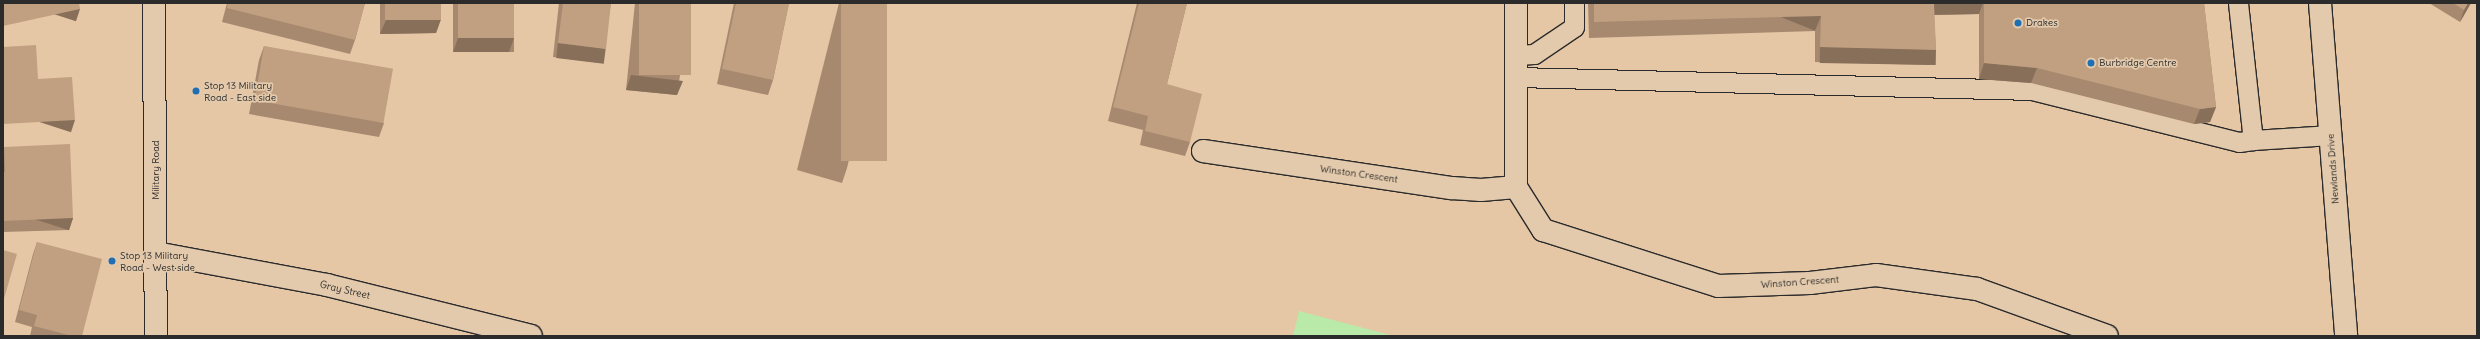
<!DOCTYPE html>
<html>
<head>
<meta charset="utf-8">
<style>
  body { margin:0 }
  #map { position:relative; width:2480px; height:339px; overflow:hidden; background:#e5c6a5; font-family:Delius,sans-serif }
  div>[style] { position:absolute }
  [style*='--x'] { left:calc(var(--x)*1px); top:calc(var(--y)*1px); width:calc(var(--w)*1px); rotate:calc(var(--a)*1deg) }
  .green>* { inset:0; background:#baeaaa }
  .roads { filter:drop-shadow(1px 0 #2b2b2b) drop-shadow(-1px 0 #2b2b2b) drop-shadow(0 1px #2b2b2b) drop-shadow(0 -1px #2b2b2b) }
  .service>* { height:19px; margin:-9.5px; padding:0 9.5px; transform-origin:9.5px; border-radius:9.5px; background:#e4caac }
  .minor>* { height:22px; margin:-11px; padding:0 11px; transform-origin:11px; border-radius:11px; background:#e4caac }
  .tertiary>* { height:22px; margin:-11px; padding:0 11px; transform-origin:11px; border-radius:11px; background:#e4caac }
  .wall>* { inset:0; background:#a6896f; transform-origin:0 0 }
  .shaded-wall>* { inset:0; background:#876f5a; transform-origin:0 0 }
  .building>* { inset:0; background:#c19f81; transform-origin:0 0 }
  .dots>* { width:11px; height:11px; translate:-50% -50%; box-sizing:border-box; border:2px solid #e4caac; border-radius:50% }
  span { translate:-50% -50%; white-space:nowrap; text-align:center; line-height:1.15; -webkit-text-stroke:3.5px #e4caac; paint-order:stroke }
  .poi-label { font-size:10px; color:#2b2b2b }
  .left { translate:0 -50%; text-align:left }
  .street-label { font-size:10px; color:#2b2b2b }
  .frame { position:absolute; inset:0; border:4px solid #2b2b2b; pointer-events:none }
</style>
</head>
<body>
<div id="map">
  <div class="green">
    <i style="clip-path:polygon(1299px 311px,1394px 336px,1293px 336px)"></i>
  </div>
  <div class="roads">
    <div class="service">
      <i style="--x:2238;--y:3;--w:138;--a:83.8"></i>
      <i style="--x:2253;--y:140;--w:78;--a:-3.7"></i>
      <i style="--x:1516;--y:55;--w:18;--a:-3"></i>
      <i style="--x:1534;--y:54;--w:48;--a:-34"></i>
      <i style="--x:1574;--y:27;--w:24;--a:-90"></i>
      <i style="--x:1516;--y:77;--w:516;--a:1.44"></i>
      <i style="--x:2032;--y:90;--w:213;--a:14.1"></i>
      <i style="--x:2239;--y:142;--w:14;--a:-8"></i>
    </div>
    <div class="minor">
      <i style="--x:1516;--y:3;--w:184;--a:90"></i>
      <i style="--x:1516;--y:187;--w:51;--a:57.9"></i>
      <i style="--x:1543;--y:230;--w:184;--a:17.7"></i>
      <i style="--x:1718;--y:286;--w:92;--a:-1.9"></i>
      <i style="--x:1810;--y:283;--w:66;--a:-6.9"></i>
      <i style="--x:1876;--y:275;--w:102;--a:7.9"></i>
      <i style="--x:1977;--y:289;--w:138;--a:19.9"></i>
      <i style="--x:2320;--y:3;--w:334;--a:85.5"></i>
      <i style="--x:1203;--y:151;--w:252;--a:8.5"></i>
      <i style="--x:1452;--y:188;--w:29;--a:4"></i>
      <i style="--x:1481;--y:190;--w:35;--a:-5"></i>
      <i style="--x:156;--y:253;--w:174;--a:10.6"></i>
      <i style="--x:327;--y:285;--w:210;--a:14"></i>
    </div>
    <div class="tertiary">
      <i style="--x:154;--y:3;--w:333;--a:89.7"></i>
    </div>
  </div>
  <div class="wall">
    <i style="clip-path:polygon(227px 3px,365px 3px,355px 40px,350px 54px,222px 22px)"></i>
    <i style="clip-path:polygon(380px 3px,441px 3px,441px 19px,436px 33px,380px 34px)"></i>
    <i style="left:453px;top:3px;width:61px;height:49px"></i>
    <i style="clip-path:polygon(559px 3px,611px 3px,601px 63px,553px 57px)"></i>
    <i style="clip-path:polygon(635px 3px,691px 3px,677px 95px,626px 90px)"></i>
    <i style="clip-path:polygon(734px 3px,789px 3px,773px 80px,768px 95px,717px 84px)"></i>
    <i style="clip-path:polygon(839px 3px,887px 3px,847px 168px,842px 183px,797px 170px)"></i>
    <i style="clip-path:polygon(1137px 3px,1187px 3px,1167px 84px,1190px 142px,1185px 156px,1140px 145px,1143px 130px,1108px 121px)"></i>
    <i style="clip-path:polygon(1588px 3px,2204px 3px,2216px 107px,2210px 122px,2194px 124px,2031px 83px,1979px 79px,1979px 14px,1934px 15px,1936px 50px,1930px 65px,1815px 62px,1815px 31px,1589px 38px)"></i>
    <i style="clip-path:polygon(2429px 3px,2471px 3px,2460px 22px)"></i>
    <i style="clip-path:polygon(264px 46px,384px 123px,379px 137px,249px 114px,259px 60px)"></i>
    <i style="clip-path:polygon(4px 147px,73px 218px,69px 230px,3px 232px,3px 150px)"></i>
    <i style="clip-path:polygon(37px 242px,82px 336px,30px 336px,32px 327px,15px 322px,33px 254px)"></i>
  </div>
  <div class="shaded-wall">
    <i style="clip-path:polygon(1932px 3px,1983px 3px,1979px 14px,1928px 15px)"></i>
    <i style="clip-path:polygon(2468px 3px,2471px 3px,2460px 22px,2464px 10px)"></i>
    <i style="left:80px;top:9px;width:13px;height:79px;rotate:108deg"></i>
    <i style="left:1821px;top:16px;width:16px;height:227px;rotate:112deg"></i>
    <i style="clip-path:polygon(441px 19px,436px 33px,380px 34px,386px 20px)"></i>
    <i style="clip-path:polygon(458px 38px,514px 38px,509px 52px,453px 52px)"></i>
    <i style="left:558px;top:43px;width:48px;height:15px;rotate:7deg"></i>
    <i style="left:1820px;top:47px;width:116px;height:16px;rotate:1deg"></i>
    <i style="clip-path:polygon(1984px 63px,2037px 68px,2031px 83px,1979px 79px)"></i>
    <i style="clip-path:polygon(631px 75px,683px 81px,677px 95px,626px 90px)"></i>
    <i style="clip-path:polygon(2216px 107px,2210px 122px,2194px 124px,2200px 109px)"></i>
    <i style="left:75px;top:120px;width:13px;height:72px;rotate:108deg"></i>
    <i style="left:73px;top:218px;width:13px;height:70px;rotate:108deg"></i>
  </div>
  <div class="building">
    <i style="clip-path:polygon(3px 3px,79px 3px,80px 9px,3px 26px)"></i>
    <i style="clip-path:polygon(228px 3px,365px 3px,355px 40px,227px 8px)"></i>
    <i style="left:385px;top:3px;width:56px;height:17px"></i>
    <i style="left:458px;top:3px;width:56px;height:35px"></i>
    <i style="clip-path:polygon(563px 3px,611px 3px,606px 49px,558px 43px)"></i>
    <i style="left:639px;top:3px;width:52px;height:72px"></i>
    <i style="clip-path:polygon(736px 3px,789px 3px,773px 80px,722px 69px)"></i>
    <i style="left:841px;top:3px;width:46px;height:158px"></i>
    <i style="clip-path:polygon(1139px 3px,1187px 3px,1167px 84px,1202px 94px,1190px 142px,1145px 131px,1148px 116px,1113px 107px)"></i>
    <i style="clip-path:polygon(1594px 3px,1934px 3px,1936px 50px,1820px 47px,1821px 16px,1594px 22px)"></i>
    <i style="clip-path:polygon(1984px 3px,2204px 3px,2216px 107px,2200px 109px,2037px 68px,1984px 63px)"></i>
    <i style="clip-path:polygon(2453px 3px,2468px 3px,2464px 10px)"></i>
    <i style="clip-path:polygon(36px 45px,38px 79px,72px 77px,75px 120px,3px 124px,3px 47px)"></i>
    <i style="left:264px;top:46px;width:131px;height:55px;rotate:10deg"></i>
    <i style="clip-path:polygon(70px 144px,73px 218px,3px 221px,3px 173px,5px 172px,4px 147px)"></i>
    <i style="clip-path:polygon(37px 242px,102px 259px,82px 336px,72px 336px,34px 326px,37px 315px,19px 310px)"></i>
    <i style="clip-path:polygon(3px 250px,17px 254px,3px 302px)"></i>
  </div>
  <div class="dots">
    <i style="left:2018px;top:23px;background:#1f6fb2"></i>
    <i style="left:2091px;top:63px;background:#1f6fb2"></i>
    <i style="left:196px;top:91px;background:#1f6fb2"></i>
    <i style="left:112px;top:261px;background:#1f6fb2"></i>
  </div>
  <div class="poi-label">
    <span class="left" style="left:2026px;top:23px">Drakes</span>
    <span class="left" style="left:2099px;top:63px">Burbridge Centre</span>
    <span class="left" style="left:204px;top:91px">Stop 13 Military<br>Road - East side</span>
    <span class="left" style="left:120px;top:261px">Stop 13 Military<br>Road - West side</span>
  </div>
  <div class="street-label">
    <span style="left:2333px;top:169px;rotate:-94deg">Newlands Drive</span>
    <span style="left:156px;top:170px;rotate:-90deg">Military Road</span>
    <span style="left:1359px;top:174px;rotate:8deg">Winston Crescent</span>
    <span style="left:1800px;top:282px;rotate:-4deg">Winston Crescent</span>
    <span style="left:345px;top:290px;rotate:13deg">Gray Street</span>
  </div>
  <div class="frame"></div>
</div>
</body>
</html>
